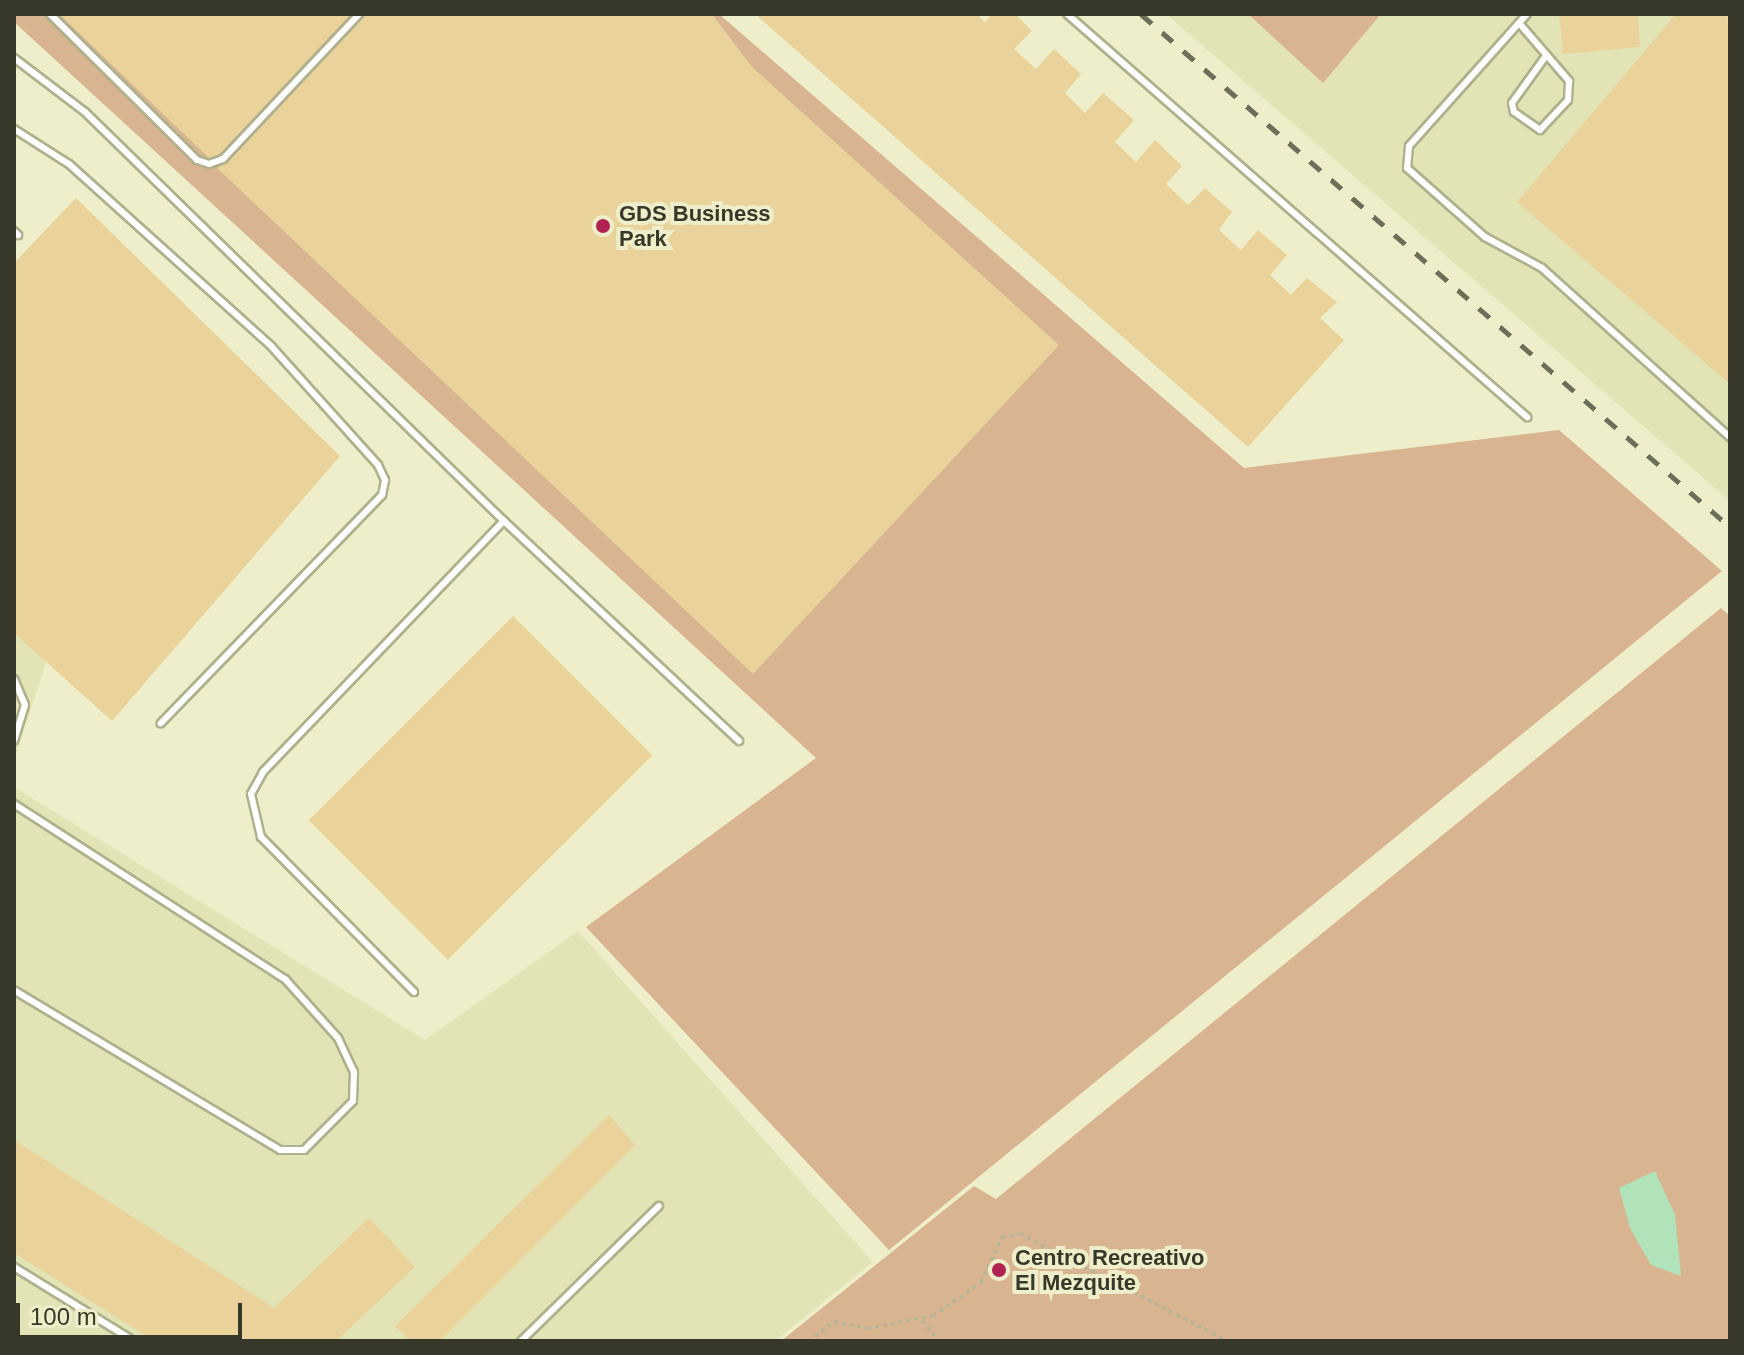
<!DOCTYPE html>
<html>
<head>
<meta charset="utf-8">
<style>
  body { margin:0 }
  #map { position:relative; width:1744px; height:1355px; overflow:hidden; background:#eeefca; font-family:Helvetica,sans-serif }
  div>[style] { position:absolute }
  [style*='--x'] { left:calc(var(--x)*1px); top:calc(var(--y)*1px); width:calc(var(--w)*1px); rotate:calc(var(--a)*1deg) }
  .built>* { inset:0; background:#e2e4b6 }
  .green>* { inset:0; background:#d8b590 }
  .water>* { inset:0; background:#b1e3ba }
  .building>* { inset:0; background:#e9d39b; transform-origin:0 0 }
  .path>* { height:3px; margin-top:-1.5px; transform-origin:0; background:repeating-linear-gradient(90deg,#b4b597 0 4px,transparent 0 8px) }
  .roads { filter:drop-shadow(2px 0 #afb08c) drop-shadow(-2px 0 #afb08c) drop-shadow(0 2px #afb08c) drop-shadow(0 -2px #afb08c) }
  .service>* { height:6px; margin:-3px; padding:0 3px; transform-origin:3px; border-radius:3px; background:#fff }
  .rail>* { height:5px; margin-top:-2.5px; transform-origin:0; background:repeating-linear-gradient(90deg,#6d6e59 0 14px,transparent 0 28px) }
  .dots>* { width:22px; height:22px; translate:-50% -50%; box-sizing:border-box; border:4px solid #eeefca; border-radius:50% }
  span { translate:-50% -50%; white-space:nowrap; text-align:center; line-height:1.15; -webkit-text-stroke:8px #eeefca; paint-order:stroke }
  .poi-label { font-size:22px; color:#373829; font-weight:700 }
  .left { translate:0 -50%; text-align:left }
  .frame { position:absolute; inset:0; border:16px solid #373829; pointer-events:none }
  .scale { position:absolute; left:16px; top:1303px; width:226px; height:36px; box-sizing:border-box; border:4px solid #373829; border-top:0; padding-left:10px; font-size:24px; line-height:28px; white-space:nowrap; color:#373829; -webkit-text-stroke:6px #eeefca; paint-order:stroke }
</style>
</head>
<body>
<div id="map">
  <div class="built">
    <i style="clip-path:polygon(1166px 14px,1730px 14px,1730px 501px)"></i>
    <i style="clip-path:polygon(14px 626px,48px 657px,14px 760px)"></i>
    <i style="clip-path:polygon(14px 787px,425px 1040px,578px 931px,873px 1262px,775px 1341px,14px 1341px)"></i>
  </div>
  <div class="green">
    <i style="clip-path:polygon(14px 14px,719px 14px,1244px 468px,1559px 430px,1722px 571px,889px 1250px,586px 927px,816px 758px,14px 22px)"></i>
    <i style="clip-path:polygon(1248px 14px,1381px 14px,1323px 83px)"></i>
    <i style="clip-path:polygon(1721px 608px,1730px 616px,1730px 1341px,781px 1341px,974px 1186px,996px 1199px)"></i>
  </div>
  <div class="water">
    <i style="clip-path:polygon(1655px 1171px,1675px 1215px,1681px 1276px,1651px 1265px,1630px 1228px,1619px 1188px)"></i>
  </div>
  <div class="building">
    <i style="clip-path:polygon(59px 14px,351px 14px,220px 154px,209px 158px)"></i>
    <i style="clip-path:polygon(365px 14px,712px 14px,752px 67px,1059px 345px,753px 674px,217px 168px,227px 163px)"></i>
    <i style="clip-path:polygon(755px 14px,976px 14px,985px 22px,992px 14px,1015px 14px,1032px 31px,1014px 49px,1036px 69px,1054px 49px,1081px 74px,1065px 93px,1085px 113px,1103px 93px,1134px 120px,1115px 142px,1136px 162px,1155px 140px,1182px 166px,1166px 184px,1188px 205px,1205px 188px,1232px 212px,1219px 230px,1241px 250px,1258px 230px,1287px 255px,1270px 275px,1291px 295px,1307px 278px,1337px 302px,1320px 318px,1344px 340px,1248px 447px)"></i>
    <i style="clip-path:polygon(1559px 14px,1638px 14px,1640px 47px,1563px 54px)"></i>
    <i style="clip-path:polygon(1676px 14px,1724px 14px,1730px 20px,1730px 384px,1517px 202px)"></i>
    <i style="clip-path:polygon(76px 198px,340px 456px,112px 721px,14px 633px,14px 263px)"></i>
    <i style="left:513px;top:616px;width:197px;height:289px;rotate:45deg"></i>
    <i style="clip-path:polygon(609px 1115px,635px 1145px,440px 1341px,410px 1341px,395px 1326px)"></i>
    <i style="clip-path:polygon(14px 1140px,274px 1308px,369px 1218px,415px 1267px,336px 1341px,154px 1341px,14px 1253px)"></i>
  </div>
  <div class="path">
    <i style="--x:922;--y:1320;--w:27;--a:51"></i>
    <i style="--x:809;--y:1341;--w:32;--a:-39"></i>
    <i style="--x:834;--y:1321;--w:34;--a:12"></i>
    <i style="--x:867;--y:1328;--w:67;--a:-11.1"></i>
    <i style="--x:933;--y:1315;--w:58;--a:-34.5"></i>
    <i style="--x:981;--y:1282;--w:50;--a:-65"></i>
    <i style="--x:1002;--y:1237;--w:18;--a:-13"></i>
    <i style="--x:1020;--y:1233;--w:234;--a:27.4"></i>
  </div>
  <div class="roads">
    <div class="service">
      <i style="--x:50;--y:14;--w:207;--a:44.8"></i>
      <i style="--x:197;--y:160;--w:13;--a:18"></i>
      <i style="--x:209;--y:164;--w:15;--a:-20"></i>
      <i style="--x:223;--y:159;--w:199;--a:-46.8"></i>
      <i style="--x:1067;--y:14;--w:612;--a:41.22"></i>
      <i style="--x:1527;--y:14;--w:177;--a:131.8"></i>
      <i style="--x:1409;--y:146;--w:22;--a:95"></i>
      <i style="--x:1407;--y:168;--w:104;--a:41.5"></i>
      <i style="--x:1485;--y:237;--w:65;--a:28.5"></i>
      <i style="--x:1542;--y:268;--w:253;--a:42"></i>
      <i style="--x:1519;--y:23;--w:77;--a:49.2"></i>
      <i style="--x:1569;--y:81;--w:19;--a:93"></i>
      <i style="--x:1568;--y:100;--w:41;--a:133"></i>
      <i style="--x:1540;--y:130;--w:32;--a:-145"></i>
      <i style="--x:1514;--y:112;--w:9;--a:-103"></i>
      <i style="--x:1512;--y:103;--w:57;--a:-54.3"></i>
      <i style="--x:14;--y:58;--w:89;--a:37.3"></i>
      <i style="--x:85;--y:112;--w:586;--a:44.31"></i>
      <i style="--x:504;--y:521;--w:322;--a:43.1"></i>
      <i style="--x:14;--y:129;--w:65;--a:32.5"></i>
      <i style="--x:69;--y:164;--w:272;--a:42"></i>
      <i style="--x:271;--y:346;--w:160;--a:48"></i>
      <i style="--x:378;--y:465;--w:17;--a:65"></i>
      <i style="--x:385;--y:480;--w:15;--a:101"></i>
      <i style="--x:382;--y:495;--w:318;--a:134.1"></i>
      <i style="--x:14;--y:231;--w:6;--a:45"></i>
      <i style="--x:14;--y:679;--w:28;--a:67"></i>
      <i style="--x:25;--y:705;--w:37;--a:107"></i>
      <i style="--x:14;--y:804;--w:323;--a:32.9"></i>
      <i style="--x:285;--y:979;--w:79;--a:48.1"></i>
      <i style="--x:338;--y:1038;--w:38;--a:65"></i>
      <i style="--x:354;--y:1072;--w:29;--a:92"></i>
      <i style="--x:353;--y:1101;--w:69;--a:135"></i>
      <i style="--x:304;--y:1150;--w:24;--a:180"></i>
      <i style="--x:280;--y:1150;--w:310;--a:-149"></i>
      <i style="--x:414;--y:992;--w:218;--a:-134.6"></i>
      <i style="--x:261;--y:837;--w:44;--a:-103.1"></i>
      <i style="--x:251;--y:794;--w:25;--a:-61"></i>
      <i style="--x:263;--y:772;--w:348;--a:-46.2"></i>
      <i style="--x:14;--y:1267;--w:141;--a:31.7"></i>
      <i style="--x:521;--y:1341;--w:193;--a:-44.4"></i>
    </div>
  </div>
  <div class="rail">
    <i style="--x:1141;--y:14;--w:781;--a:41.05"></i>
  </div>
  <div class="dots">
    <i style="left:603px;top:226px;background:#b12152"></i>
    <i style="left:999px;top:1270px;background:#b12152"></i>
  </div>
  <div class="poi-label">
    <span class="left" style="left:619px;top:226px">GDS Business<br>Park</span>
    <span class="left" style="left:1015px;top:1270px">Centro Recreativo<br>El Mezquite</span>
  </div>
  <div class="frame"></div>
  <div class="scale">100 m</div>
</div>
</body>
</html>
